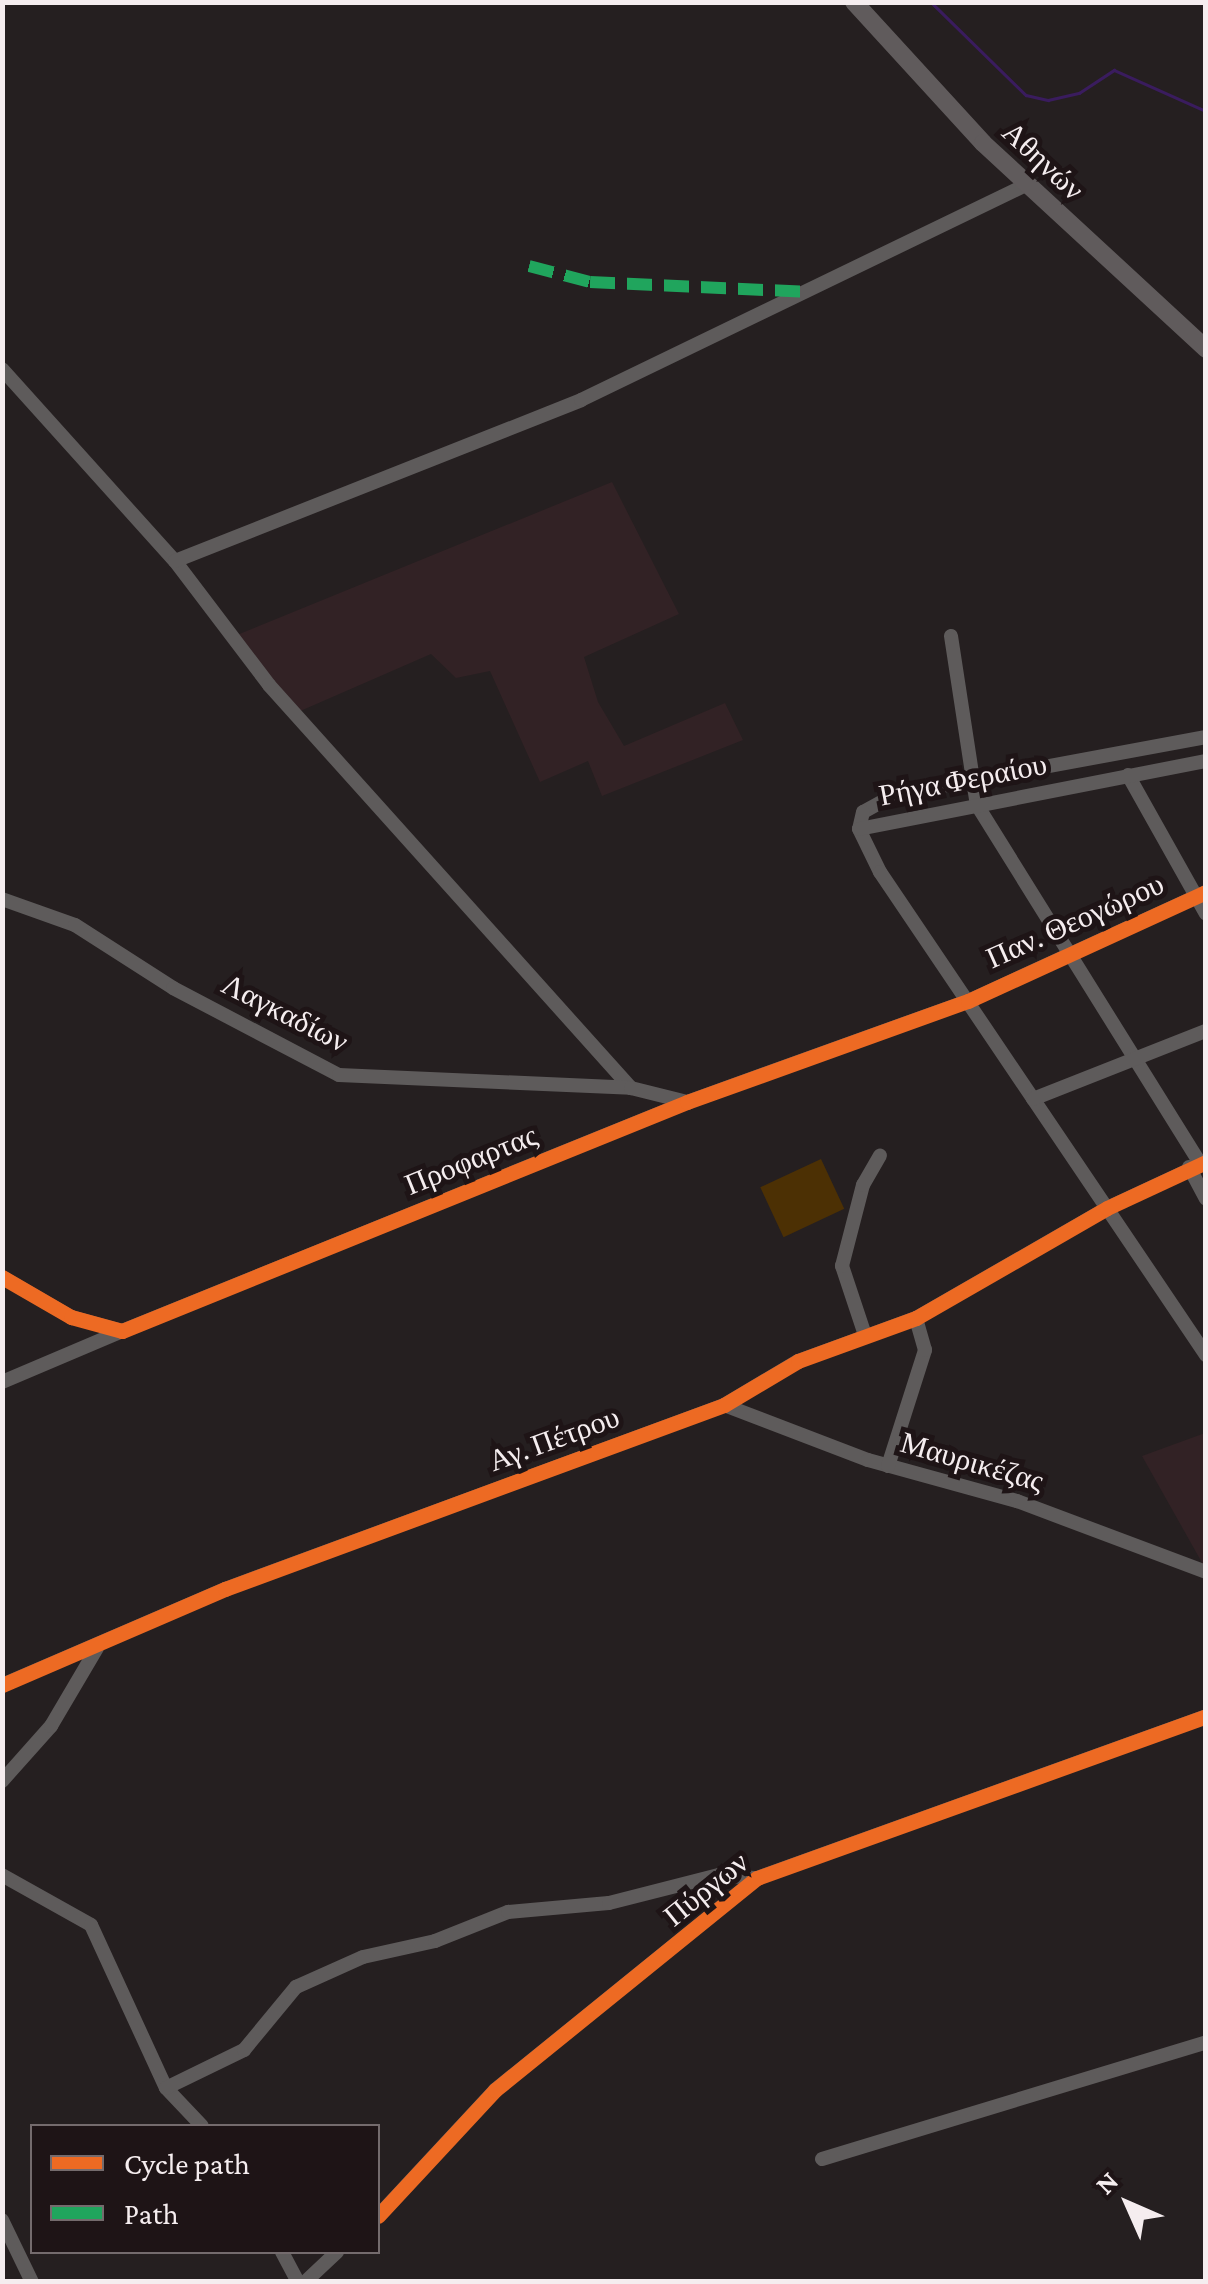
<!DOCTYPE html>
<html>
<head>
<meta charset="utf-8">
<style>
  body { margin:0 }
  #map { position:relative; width:1208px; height:2284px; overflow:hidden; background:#251f20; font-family:"Crimson Pro",serif }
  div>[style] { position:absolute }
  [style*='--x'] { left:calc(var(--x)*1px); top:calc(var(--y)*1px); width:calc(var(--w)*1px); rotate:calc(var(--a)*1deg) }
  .built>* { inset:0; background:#322225 }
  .green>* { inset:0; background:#4c3004; transform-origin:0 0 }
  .stream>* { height:2.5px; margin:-1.25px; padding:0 1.25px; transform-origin:1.25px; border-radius:1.25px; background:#3a1c5e }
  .minor>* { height:14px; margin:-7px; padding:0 7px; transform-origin:7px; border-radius:7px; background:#5e5b5b }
  .major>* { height:18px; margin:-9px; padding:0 9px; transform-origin:9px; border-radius:9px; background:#605b5c }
  .quiet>* { height:12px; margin-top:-6px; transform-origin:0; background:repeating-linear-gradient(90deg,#20a55d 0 25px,transparent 0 37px) }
  .cycleway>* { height:15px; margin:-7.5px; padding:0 7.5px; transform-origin:7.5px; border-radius:7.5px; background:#ed6a23 }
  span { translate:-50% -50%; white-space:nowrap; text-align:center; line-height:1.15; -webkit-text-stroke:10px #1e1416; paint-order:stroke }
  .street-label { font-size:30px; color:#f5edef }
  .frame { position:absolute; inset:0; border:5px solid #f5edef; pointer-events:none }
  .legend { position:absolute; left:30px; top:2124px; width:350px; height:130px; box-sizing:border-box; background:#1e1416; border:2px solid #746b6d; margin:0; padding:12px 18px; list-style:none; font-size:30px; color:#f5edef }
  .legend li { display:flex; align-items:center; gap:20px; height:50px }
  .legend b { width:50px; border:2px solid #746b6d }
  .north { position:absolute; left:1078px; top:2154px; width:100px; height:100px; -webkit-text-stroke:8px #1e1416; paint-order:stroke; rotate:315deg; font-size:28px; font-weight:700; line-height:40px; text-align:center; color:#f5edef }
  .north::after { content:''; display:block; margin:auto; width:35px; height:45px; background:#f5edef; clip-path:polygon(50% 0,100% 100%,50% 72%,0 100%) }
</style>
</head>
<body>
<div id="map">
  <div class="built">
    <i style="clip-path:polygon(612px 482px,679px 614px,584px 657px,598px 702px,624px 746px,725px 703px,743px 740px,602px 796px,588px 761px,540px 782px,490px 671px,456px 678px,431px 654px,298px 712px,237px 635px)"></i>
    <i style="clip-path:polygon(1205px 1433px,1205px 1568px,1142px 1456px)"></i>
  </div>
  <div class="green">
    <i style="left:821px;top:1159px;width:55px;height:67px;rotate:65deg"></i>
  </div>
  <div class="stream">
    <i style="--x:931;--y:2;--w:133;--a:44.4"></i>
    <i style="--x:1026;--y:95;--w:23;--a:13"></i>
    <i style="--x:1048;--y:100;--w:32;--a:-13"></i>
    <i style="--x:1079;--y:93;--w:42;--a:-33.3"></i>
    <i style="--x:1114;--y:70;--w:101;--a:24"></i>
  </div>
  <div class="minor">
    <i style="--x:2;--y:369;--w:258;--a:48"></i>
    <i style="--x:175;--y:561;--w:156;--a:52.8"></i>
    <i style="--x:269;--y:685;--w:542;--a:48.07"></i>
    <i style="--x:175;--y:561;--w:437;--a:-21.6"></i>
    <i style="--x:581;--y:400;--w:496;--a:-25.8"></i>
    <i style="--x:951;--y:636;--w:171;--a:81.3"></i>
    <i style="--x:977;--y:805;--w:420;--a:58.1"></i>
    <i style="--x:1206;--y:737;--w:317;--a:169.5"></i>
    <i style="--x:894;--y:795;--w:35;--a:151"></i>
    <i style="--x:863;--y:812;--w:17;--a:103"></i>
    <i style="--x:859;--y:829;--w:48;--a:64"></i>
    <i style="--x:880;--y:872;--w:583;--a:55.98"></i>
    <i style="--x:1128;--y:775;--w:159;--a:60.7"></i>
    <i style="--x:859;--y:829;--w:354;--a:-11.1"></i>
    <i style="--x:2;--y:899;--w:77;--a:19.6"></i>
    <i style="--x:75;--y:925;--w:117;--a:32.7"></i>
    <i style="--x:173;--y:988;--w:187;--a:27.7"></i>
    <i style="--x:339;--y:1075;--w:292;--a:2.5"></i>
    <i style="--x:631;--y:1088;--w:58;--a:14"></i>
    <i style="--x:1033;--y:1099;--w:186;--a:-21.5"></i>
    <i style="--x:1189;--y:1167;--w:36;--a:62"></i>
    <i style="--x:2;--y:1277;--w:80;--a:30.1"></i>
    <i style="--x:71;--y:1317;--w:53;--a:15.4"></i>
    <i style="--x:122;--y:1331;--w:610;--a:-22.06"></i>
    <i style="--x:687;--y:1102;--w:299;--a:-19.8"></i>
    <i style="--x:968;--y:1001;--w:262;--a:-24.6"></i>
    <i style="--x:865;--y:1335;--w:73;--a:-108.4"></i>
    <i style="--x:842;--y:1266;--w:84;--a:-75.5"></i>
    <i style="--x:863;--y:1185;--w:34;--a:-60"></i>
    <i style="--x:2;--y:1382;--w:130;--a:-23"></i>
    <i style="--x:724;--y:1405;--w:154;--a:20.9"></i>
    <i style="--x:868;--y:1460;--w:155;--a:15.4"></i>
    <i style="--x:1017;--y:1501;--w:202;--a:20.6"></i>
    <i style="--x:888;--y:1466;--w:122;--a:-72.3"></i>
    <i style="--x:925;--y:1350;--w:33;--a:-106"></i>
    <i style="--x:2;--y:1685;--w:243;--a:-23.3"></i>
    <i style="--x:225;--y:1589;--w:532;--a:-20.24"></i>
    <i style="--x:724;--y:1405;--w:86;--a:-30.7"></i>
    <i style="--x:798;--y:1361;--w:126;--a:-20"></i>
    <i style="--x:916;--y:1318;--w:220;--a:-29.9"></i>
    <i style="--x:1107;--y:1208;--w:109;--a:-24.9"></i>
    <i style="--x:2;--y:1781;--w:74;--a:-48.3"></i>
    <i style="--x:51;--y:1726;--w:91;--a:-59.5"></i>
    <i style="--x:2;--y:1875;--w:102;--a:29.3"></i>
    <i style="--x:91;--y:1925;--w:179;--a:65.3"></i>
    <i style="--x:166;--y:2088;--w:52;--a:46.5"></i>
    <i style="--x:166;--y:2088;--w:87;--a:-26"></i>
    <i style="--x:244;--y:2050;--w:82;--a:-50.5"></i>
    <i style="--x:296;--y:1987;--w:73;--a:-24.1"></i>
    <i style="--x:363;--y:1957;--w:74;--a:-12.5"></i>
    <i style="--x:435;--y:1941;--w:79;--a:-21.7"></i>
    <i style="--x:508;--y:1912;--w:101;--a:-5.1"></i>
    <i style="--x:609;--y:1903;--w:114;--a:-14.3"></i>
    <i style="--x:719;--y:1875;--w:38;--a:5"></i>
    <i style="--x:822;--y:2159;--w:401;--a:-16.9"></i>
    <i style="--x:378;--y:2216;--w:172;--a:-47.1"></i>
    <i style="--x:495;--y:2090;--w:337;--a:-39"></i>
    <i style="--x:757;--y:1878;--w:477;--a:-19.8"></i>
    <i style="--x:2;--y:2220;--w:69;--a:64.2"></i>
    <i style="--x:282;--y:2252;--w:34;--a:62"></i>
    <i style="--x:305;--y:2282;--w:44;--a:-43.2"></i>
  </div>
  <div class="major">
    <i style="--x:854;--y:2;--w:191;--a:47.5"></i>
    <i style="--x:983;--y:143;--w:304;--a:42.7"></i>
  </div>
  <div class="quiet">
    <i style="--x:529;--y:266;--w:63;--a:14.7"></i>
    <i style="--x:590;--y:282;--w:221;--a:2.6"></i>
  </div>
  <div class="cycleway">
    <i style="--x:2;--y:1277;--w:80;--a:30.1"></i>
    <i style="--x:71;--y:1317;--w:53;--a:15.4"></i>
    <i style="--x:122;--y:1331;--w:610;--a:-22.06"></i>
    <i style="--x:687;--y:1102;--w:299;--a:-19.8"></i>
    <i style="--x:968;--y:1001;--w:262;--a:-24.6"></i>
    <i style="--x:2;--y:1685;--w:243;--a:-23.3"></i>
    <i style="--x:225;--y:1589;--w:532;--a:-20.24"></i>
    <i style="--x:724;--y:1405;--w:86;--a:-30.7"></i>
    <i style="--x:798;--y:1361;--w:126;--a:-20"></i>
    <i style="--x:916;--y:1318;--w:220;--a:-29.9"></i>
    <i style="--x:1107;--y:1208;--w:109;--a:-24.9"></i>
    <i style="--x:378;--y:2216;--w:172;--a:-47.1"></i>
    <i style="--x:495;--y:2090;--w:337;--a:-39"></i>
    <i style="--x:757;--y:1878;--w:477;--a:-19.8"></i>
  </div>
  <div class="street-label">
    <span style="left:1043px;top:161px;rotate:43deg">Αθηνών</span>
    <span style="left:963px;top:780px;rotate:-11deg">Ρήγα Φεραίου</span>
    <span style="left:1075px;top:921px;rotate:-24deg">Παν. Θεογώρου</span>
    <span style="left:285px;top:1013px;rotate:27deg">Λαγκαδίων</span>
    <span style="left:471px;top:1160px;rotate:-22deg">Προφαρτας</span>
    <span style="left:554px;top:1439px;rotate:-20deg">Αγ. Πέτρου</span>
    <span style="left:972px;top:1462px;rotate:16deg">Μαυρικέζας</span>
    <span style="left:706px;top:1889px;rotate:-39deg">Πύργων</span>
  </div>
  <div class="frame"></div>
  <ul class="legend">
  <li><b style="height:12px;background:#ed6a23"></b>Cycle path</li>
  <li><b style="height:12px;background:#20a55d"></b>Path</li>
  </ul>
  <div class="north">N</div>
</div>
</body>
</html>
